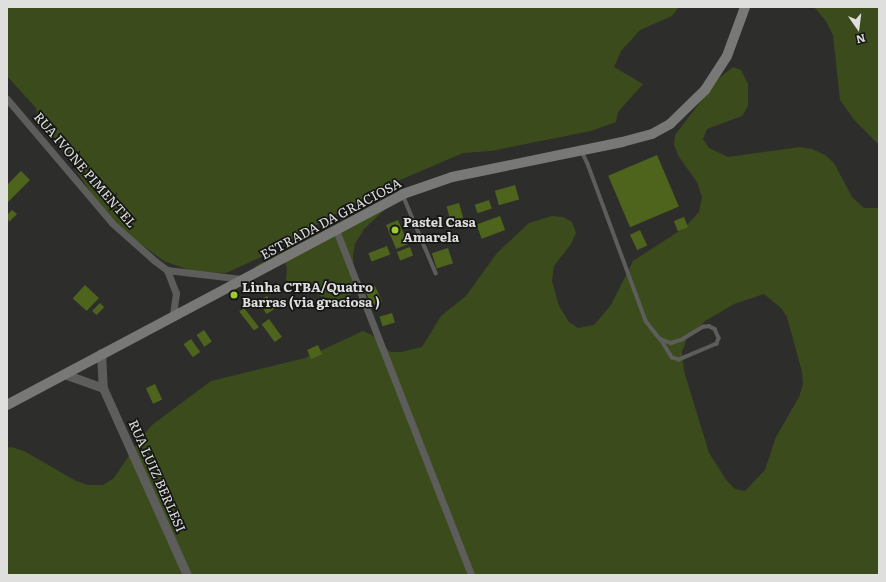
<!DOCTYPE html>
<html>
<head>
<meta charset="utf-8">
<style>
  body { margin:0 }
  #map { position:relative; width:886px; height:582px; overflow:hidden; background:#2d2e2b; font-family:Literata,serif }
  div>[style] { position:absolute }
  [style*='--x'] { left:calc(var(--x)*1px); top:calc(var(--y)*1px); width:calc(var(--w)*1px); rotate:calc(var(--a)*1deg) }
  .green>* { inset:0; background:#3b4b1b }
  .building>* { inset:0; background:#4e641c; transform-origin:0 0 }
  .service>* { height:3.5px; margin:-1.75px; padding:0 1.75px; transform-origin:1.75px; border-radius:1.75px; background:#5d5e5c }
  .minor>* { height:7px; margin:-3.5px; padding:0 3.5px; transform-origin:3.5px; border-radius:3.5px; background:#5d5e5c }
  .tertiary>* { height:9px; margin:-4.5px; padding:0 4.5px; transform-origin:4.5px; border-radius:4.5px; background:#5d5e5c }
  .secondary>* { height:10px; margin:-5px; padding:0 5px; transform-origin:5px; border-radius:5px; background:#787976 }
  .dots>* { width:11px; height:11px; translate:-50% -50%; box-sizing:border-box; border:2px solid #151615; border-radius:50% }
  span { translate:-50% -50%; white-space:nowrap; text-align:center; line-height:1.15; -webkit-text-stroke:3.5px #151615; paint-order:stroke }
  .street-label { font-size:13px; color:#dfe0de }
  .poi-label { font-size:13px; color:#dfe0de; font-weight:700 }
  .left { translate:0 -50%; text-align:left }
  .frame { position:absolute; inset:0; border:8px solid #dfe0de; pointer-events:none }
  .north { position:absolute; left:838px; top:8px; width:40px; height:40px; -webkit-text-stroke:3px #151615; paint-order:stroke; rotate:166deg; font-size:11px; font-weight:700; line-height:16px; text-align:center; color:#dfe0de }
  .north::after { content:''; display:block; margin:auto; width:14px; height:18px; background:#dfe0de; clip-path:polygon(50% 0,100% 100%,50% 72%,0 100%) }
</style>
</head>
<body>
<div id="map">
  <div class="green">
    <i style="clip-path:polygon(7px 7px,679px 7px,672px 16px,640px 30px,621px 51px,614px 67px,643px 84px,618px 112px,616px 122px,591px 131px,491px 151px,463px 153px,379px 189px,261px 257px,226px 273px,195px 272px,164px 261px,130px 236px,96px 201px,56px 139px,38px 124px,36px 108px,7px 76px)"></i>
    <i style="clip-path:polygon(814px 7px,879px 7px,879px 145px,855px 121px,840px 100px,833px 35px,826px 21px)"></i>
    <i style="clip-path:polygon(evenodd,733px 67px,741px 70px,748px 84px,748px 106px,742px 116px,707px 129px,703px 139px,709px 148px,728px 157px,800px 147px,812px 149px,825px 155px,834px 163px,852px 197px,864px 208px,879px 208px,879px 575px,7px 575px,7px 448px,11px 447px,24px 451px,76px 481px,88px 485px,103px 485px,114px 478px,141px 438px,152px 425px,211px 381px,305px 358px,363px 331px,372px 335px,390px 352px,401px 352px,422px 347px,441px 316px,466px 296px,497px 253px,529px 223px,552px 216px,563px 217px,572px 222px,576px 233px,571px 244px,554px 266px,552px 281px,559px 306px,569px 322px,578px 328px,594px 325px,611px 305px,633px 261px,684px 228px,699px 212px,702px 197px,697px 182px,679px 157px,674px 145px,675px 135px,718px 79px,733px 67px,764px 294px,781px 308px,787px 317px,802px 372px,803px 384px,799px 397px,776px 437px,765px 470px,745px 491px,735px 489px,727px 481px,709px 453px,684px 371px,682px 352px,687px 338px,705px 321px,734px 304px,764px 294px)"></i>
    <i style="clip-path:polygon(393px 202px,364px 229px,355px 244px,353px 256px,355px 281px,353px 292px,348px 297px,335px 300px,320px 296px,286px 280px,287px 268px,284px 260px,280px 258px,253px 267px,339px 224px)"></i>
  </div>
  <div class="building">
    <i style="left:657px;top:155px;width:56px;height:53px;rotate:67deg"></i>
    <i style="clip-path:polygon(21px 171px,30px 180px,7px 203px,7px 185px)"></i>
    <i style="left:515px;top:185px;width:15px;height:21px;rotate:74deg"></i>
    <i style="left:489px;top:200px;width:9px;height:15px;rotate:72deg"></i>
    <i style="left:459px;top:203px;width:15px;height:13px;rotate:74deg"></i>
    <i style="clip-path:polygon(12px 210px,17px 214px,9px 222px,7px 215px)"></i>
    <i style="left:500px;top:216px;width:15px;height:25px;rotate:70deg"></i>
    <i style="left:684px;top:217px;width:11px;height:11px;rotate:68deg"></i>
    <i style="left:398px;top:220px;width:26px;height:13px;rotate:67deg"></i>
    <i style="left:463px;top:220px;width:5px;height:16px;rotate:79deg"></i>
    <i style="left:640px;top:230px;width:17px;height:11px;rotate:65deg"></i>
    <i style="left:387px;top:246px;width:9px;height:20px;rotate:69deg"></i>
    <i style="left:410px;top:247px;width:9px;height:14px;rotate:69deg"></i>
    <i style="left:448px;top:248px;width:16px;height:17px;rotate:72deg"></i>
    <i style="left:85px;top:285px;width:19px;height:18px;rotate:43deg"></i>
    <i style="left:375px;top:286px;width:17px;height:11px;rotate:66deg"></i>
    <i style="left:267px;top:296px;width:15px;height:10px;rotate:58deg"></i>
    <i style="left:100px;top:303px;width:6px;height:11px;rotate:45deg"></i>
    <i style="left:244px;top:308px;width:24px;height:6px;rotate:52deg"></i>
    <i style="left:392px;top:313px;width:10px;height:13px;rotate:73deg"></i>
    <i style="left:269px;top:319px;width:22px;height:9px;rotate:54deg"></i>
    <i style="left:204px;top:330px;width:14px;height:9px;rotate:56deg"></i>
    <i style="left:191px;top:339px;width:16px;height:9px;rotate:55deg"></i>
    <i style="left:318px;top:345px;width:10px;height:12px;rotate:66deg"></i>
    <i style="left:155px;top:384px;width:17px;height:10px;rotate:65deg"></i>
  </div>
  <div class="service">
    <i style="--x:582;--y:152;--w:13;--a:63"></i>
    <i style="--x:588;--y:164;--w:167;--a:69.7"></i>
    <i style="--x:646;--y:321;--w:23;--a:52"></i>
    <i style="--x:660;--y:339;--w:12;--a:20"></i>
    <i style="--x:671;--y:343;--w:10;--a:-17"></i>
    <i style="--x:681;--y:340;--w:26;--a:-31"></i>
    <i style="--x:703;--y:327;--w:6;--a:-9"></i>
    <i style="--x:709;--y:326;--w:7;--a:27"></i>
    <i style="--x:715;--y:329;--w:10;--a:66"></i>
    <i style="--x:719;--y:338;--w:6;--a:108"></i>
    <i style="--x:717;--y:344;--w:41;--a:157.2"></i>
    <i style="--x:679;--y:360;--w:7;--a:-164"></i>
    <i style="--x:672;--y:358;--w:22;--a:-122"></i>
    <i style="--x:403;--y:195;--w:85;--a:67.1"></i>
  </div>
  <div class="minor">
    <i style="--x:7;--y:99;--w:162;--a:49.7"></i>
    <i style="--x:112;--y:223;--w:57;--a:41.5"></i>
    <i style="--x:155;--y:261;--w:15;--a:37"></i>
    <i style="--x:167;--y:270;--w:77;--a:6.8"></i>
    <i style="--x:336;--y:230;--w:370;--a:68.6"></i>
    <i style="--x:167;--y:270;--w:25;--a:69"></i>
    <i style="--x:176;--y:293;--w:22;--a:98"></i>
  </div>
  <div class="tertiary">
    <i style="--x:101;--y:353;--w:35;--a:87"></i>
    <i style="--x:103;--y:388;--w:205;--a:65.8"></i>
    <i style="--x:64;--y:374;--w:41;--a:19.7"></i>
  </div>
  <div class="secondary">
    <i style="--x:7;--y:405;--w:449;--a:-28"></i>
    <i style="--x:403;--y:194;--w:52;--a:-19.1"></i>
    <i style="--x:452;--y:177;--w:174;--a:-11.6"></i>
    <i style="--x:622;--y:142;--w:31;--a:-15"></i>
    <i style="--x:652;--y:134;--w:21;--a:-29"></i>
    <i style="--x:670;--y:124;--w:49;--a:-44.2"></i>
    <i style="--x:705;--y:90;--w:40;--a:-57.1"></i>
    <i style="--x:727;--y:56;--w:52;--a:-69.8"></i>
  </div>
  <div class="dots">
    <i style="left:395px;top:230px;background:#9eca2f"></i>
    <i style="left:234px;top:295px;background:#9eca2f"></i>
  </div>
  <div class="street-label">
    <span style="left:85px;top:170px;rotate:49deg">RUA IVONE PIMENTEL</span>
    <span style="left:331px;top:219px;rotate:-28deg">ESTRADA DA GRACIOSA</span>
    <span style="left:157px;top:476px;rotate:66deg">RUA LUIZ BERLESI</span>
  </div>
  <div class="poi-label">
    <span class="left" style="left:403px;top:230px">Pastel Casa<br>Amarela</span>
    <span class="left" style="left:242px;top:295px">Linha CTBA/Quatro<br>Barras (via graciosa )</span>
  </div>
  <div class="frame"></div>
  <div class="north">N</div>
</div>
</body>
</html>
